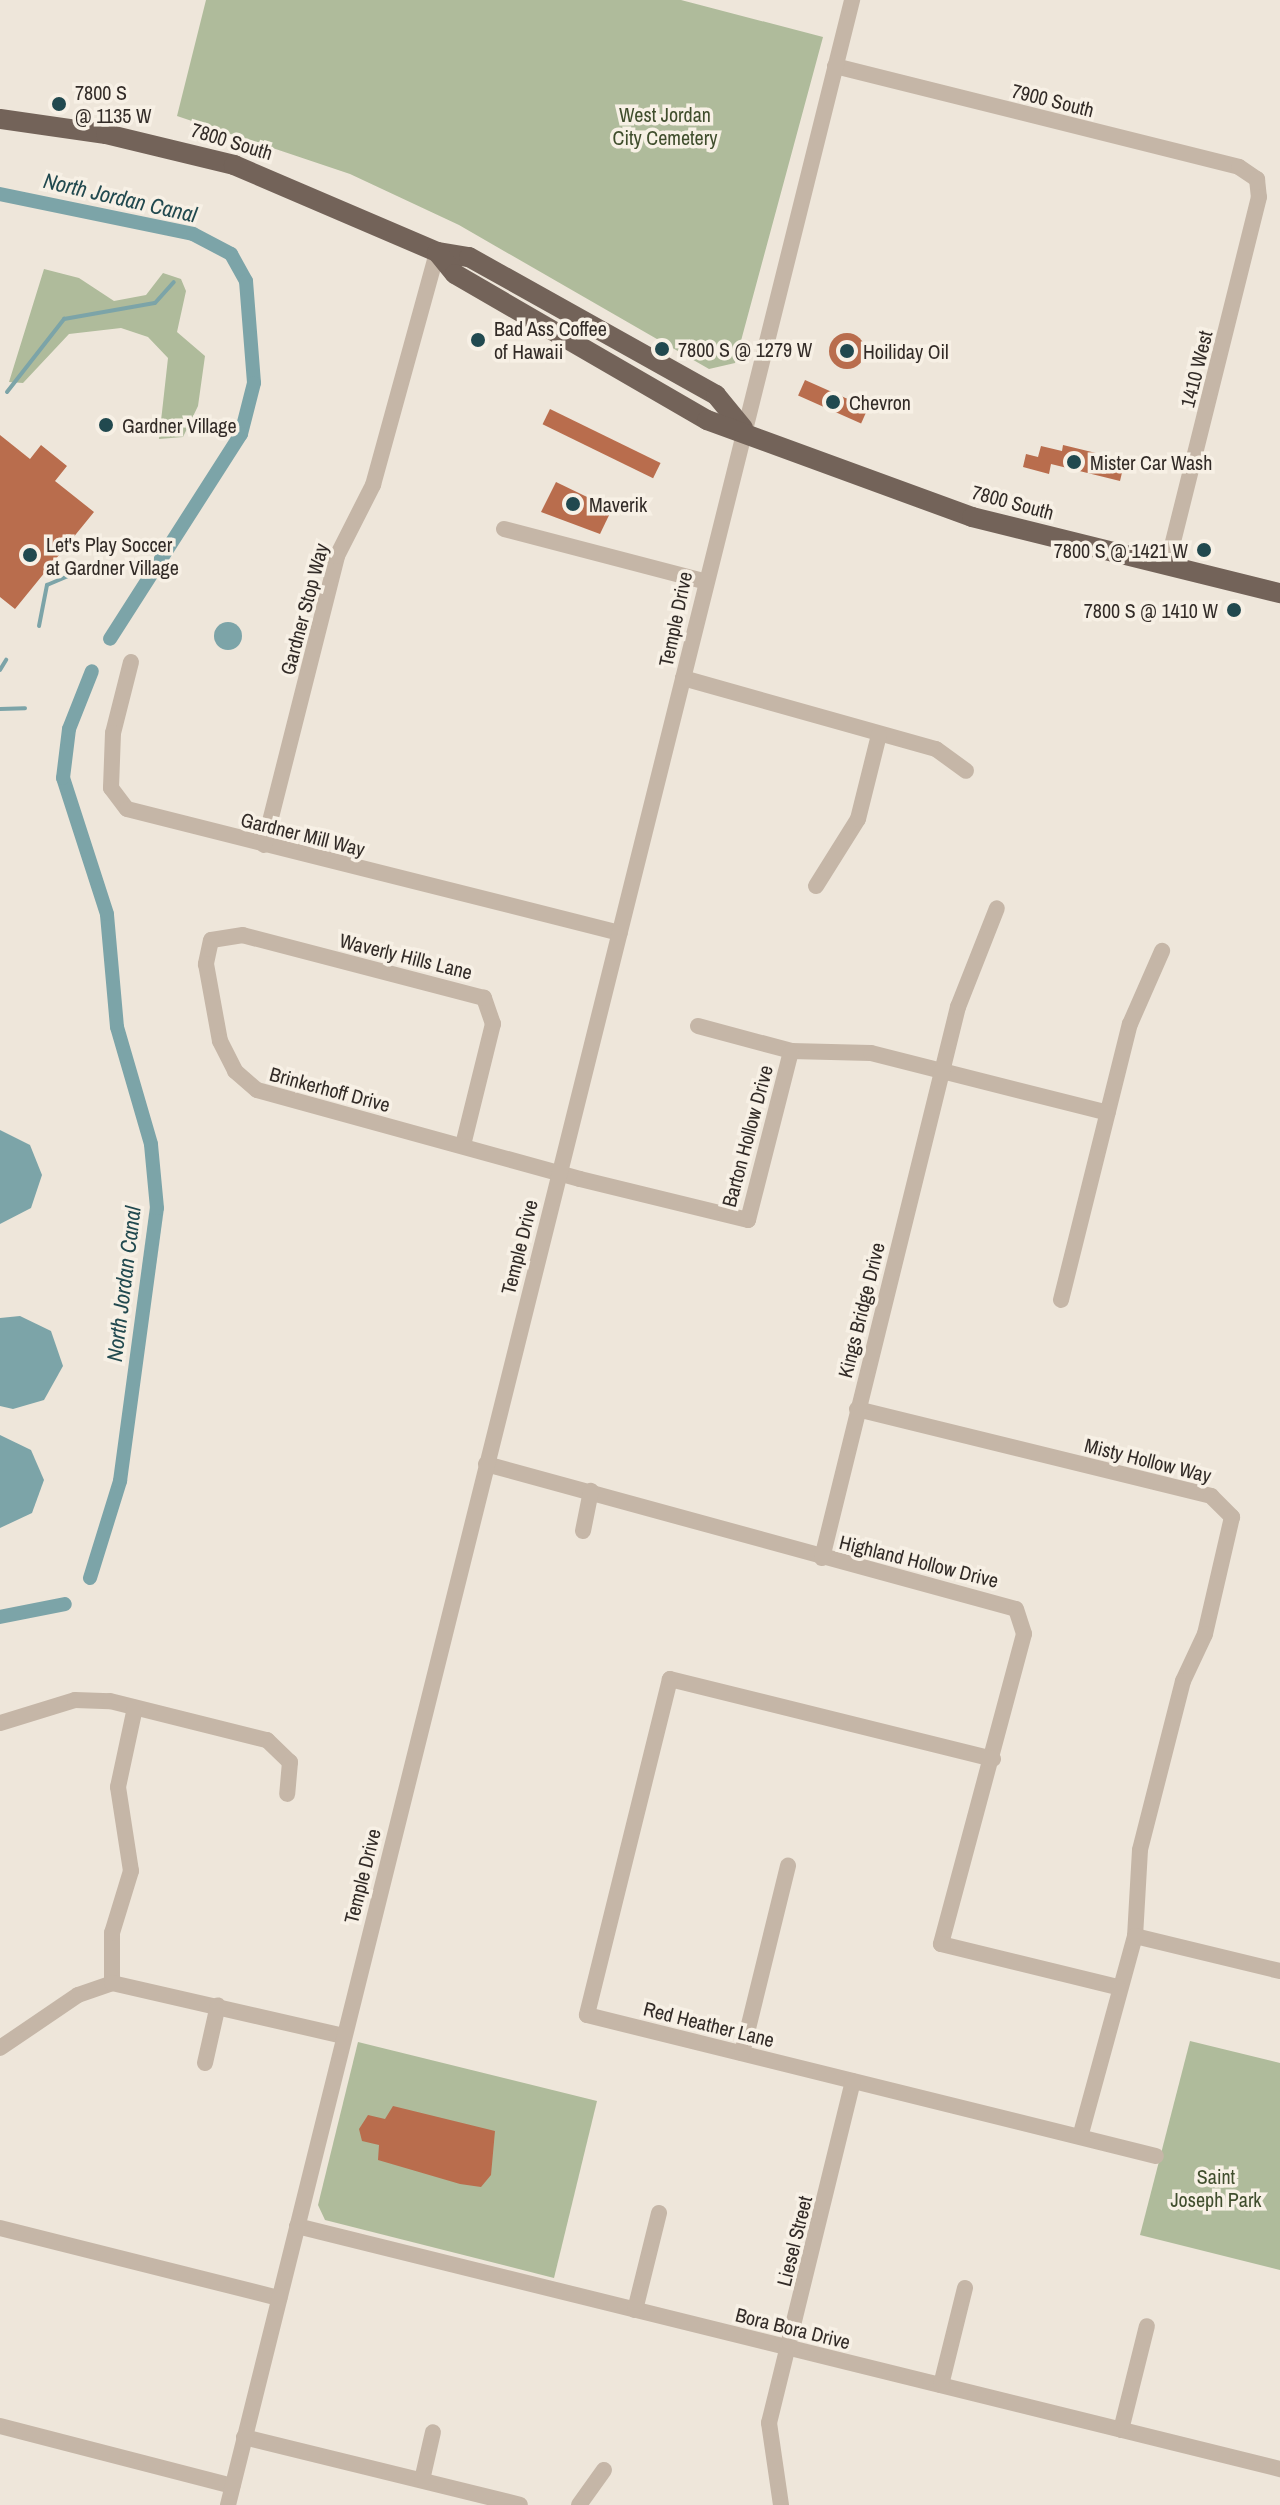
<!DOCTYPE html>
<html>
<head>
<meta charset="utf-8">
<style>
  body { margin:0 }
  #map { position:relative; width:1280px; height:2505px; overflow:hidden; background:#eee6da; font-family:"Archivo Narrow",sans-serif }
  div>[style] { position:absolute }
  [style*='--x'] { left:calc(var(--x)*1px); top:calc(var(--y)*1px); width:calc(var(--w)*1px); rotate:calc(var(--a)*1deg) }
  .green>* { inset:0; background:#afbb9b }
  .water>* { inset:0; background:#7ca4a8 }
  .round { border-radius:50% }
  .stream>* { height:4px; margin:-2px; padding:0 2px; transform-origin:2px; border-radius:2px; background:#7ca4a8 }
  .canal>* { height:14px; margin:-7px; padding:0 7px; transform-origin:7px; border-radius:7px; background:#7ca4a8 }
  .building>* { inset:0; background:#b96d4d; transform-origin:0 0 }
  .minor>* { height:16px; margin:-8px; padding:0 8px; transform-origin:8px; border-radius:8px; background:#c5b6a7 }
  .major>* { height:20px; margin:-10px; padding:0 10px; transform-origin:10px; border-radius:10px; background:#736359 }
  .dots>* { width:22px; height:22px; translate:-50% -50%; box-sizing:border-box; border:4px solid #f7f0e5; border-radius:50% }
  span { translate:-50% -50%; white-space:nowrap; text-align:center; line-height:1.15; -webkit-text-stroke:7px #f7f0e5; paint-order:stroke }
  .poi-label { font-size:20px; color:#322b27 }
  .left { translate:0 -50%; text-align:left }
  .right { translate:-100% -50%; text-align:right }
  .street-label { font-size:20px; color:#322b27 }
  .park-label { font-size:20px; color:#404e2d }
  .water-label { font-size:22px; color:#21494f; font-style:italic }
</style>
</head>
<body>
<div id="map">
  <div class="green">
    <i style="clip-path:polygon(206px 0,681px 0,823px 37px,735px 363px,709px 369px,459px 225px,350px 174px,177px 116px)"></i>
    <i style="clip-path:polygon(44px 269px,79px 278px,114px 301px,146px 295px,163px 273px,181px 279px,186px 291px,177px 332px,205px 356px,198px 406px,183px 437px,159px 439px,168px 358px,148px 337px,121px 328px,69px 334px,23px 383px,9px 382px)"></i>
    <i style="clip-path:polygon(1190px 2041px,1280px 2063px,1280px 2270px,1140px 2235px)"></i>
    <i style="clip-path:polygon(358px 2042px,597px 2101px,554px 2278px,325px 2220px,318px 2205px)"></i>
  </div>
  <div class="water">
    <i class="round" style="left:214px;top:622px;width:28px;height:28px"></i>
    <i style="clip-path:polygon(0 1130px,30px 1145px,42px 1175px,31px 1208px,0 1224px)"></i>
    <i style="clip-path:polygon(20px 1316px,51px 1331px,63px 1366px,44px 1400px,13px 1409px,0 1406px,0 1318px)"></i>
    <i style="clip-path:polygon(0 1435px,31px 1450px,44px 1480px,32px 1513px,0 1528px)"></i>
  </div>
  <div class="stream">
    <i style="--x:7;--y:392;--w:93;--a:-52"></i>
    <i style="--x:64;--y:319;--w:92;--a:-10"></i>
    <i style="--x:155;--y:303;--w:28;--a:-48"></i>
    <i style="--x:39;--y:626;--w:42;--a:-79"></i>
    <i style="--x:47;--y:585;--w:39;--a:-23"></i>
    <i style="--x:0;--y:670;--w:12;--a:-59"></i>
    <i style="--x:0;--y:709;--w:25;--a:-2"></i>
  </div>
  <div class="canal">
    <i style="--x:0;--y:194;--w:197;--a:11.7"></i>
    <i style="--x:193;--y:234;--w:43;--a:27.8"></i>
    <i style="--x:231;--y:254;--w:31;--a:61"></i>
    <i style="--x:246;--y:281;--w:102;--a:85.5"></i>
    <i style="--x:254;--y:383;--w:53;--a:104.3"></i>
    <i style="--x:241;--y:434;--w:243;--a:122.6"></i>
    <i style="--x:90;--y:1578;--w:102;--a:-72.8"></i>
    <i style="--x:120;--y:1481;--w:275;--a:-82.3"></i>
    <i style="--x:157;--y:1208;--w:64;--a:-95.4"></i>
    <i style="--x:151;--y:1144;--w:122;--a:-106.2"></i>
    <i style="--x:117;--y:1027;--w:113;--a:-95.1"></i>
    <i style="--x:107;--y:914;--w:143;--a:-107.9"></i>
    <i style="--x:63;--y:778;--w:49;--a:-83"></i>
    <i style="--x:69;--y:729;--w:62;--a:-68.4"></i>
    <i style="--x:0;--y:1617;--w:66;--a:-11.3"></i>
  </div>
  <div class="building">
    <i class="round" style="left:829px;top:333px;width:36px;height:36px"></i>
    <i style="left:805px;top:380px;width:69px;height:17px;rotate:24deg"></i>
    <i style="left:550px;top:409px;width:123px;height:17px;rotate:26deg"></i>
    <i style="clip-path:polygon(0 435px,30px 459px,41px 445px,67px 466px,55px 481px,94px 512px,15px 609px,0 597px)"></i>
    <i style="clip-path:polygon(1063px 445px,1125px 460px,1120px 481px,1051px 464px,1049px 474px,1023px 467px,1026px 454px,1038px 457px,1041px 446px,1062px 451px)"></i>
    <i style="clip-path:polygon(556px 482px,612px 509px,600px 534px,541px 512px)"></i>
    <i style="clip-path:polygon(393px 2106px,495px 2131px,491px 2175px,481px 2187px,460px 2184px,378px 2160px,379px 2145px,362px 2141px,359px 2129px,368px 2115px,385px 2119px)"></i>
  </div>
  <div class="minor">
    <i style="--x:835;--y:66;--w:416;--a:14"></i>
    <i style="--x:1239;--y:167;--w:22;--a:34"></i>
    <i style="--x:1257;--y:179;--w:18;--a:84"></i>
    <i style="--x:1259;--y:197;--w:381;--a:104"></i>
    <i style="--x:504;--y:529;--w:206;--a:14.6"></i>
    <i style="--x:131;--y:662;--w:73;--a:104.2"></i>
    <i style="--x:113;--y:733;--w:55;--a:92.1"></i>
    <i style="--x:111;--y:788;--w:26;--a:53"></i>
    <i style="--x:127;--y:809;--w:508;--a:14.12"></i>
    <i style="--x:683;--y:678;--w:263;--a:15.7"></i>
    <i style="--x:936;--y:749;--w:37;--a:36"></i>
    <i style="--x:264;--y:845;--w:298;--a:-75.8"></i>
    <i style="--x:337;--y:556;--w:80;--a:-63.1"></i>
    <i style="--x:373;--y:485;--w:242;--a:-74.6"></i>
    <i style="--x:816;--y:886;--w:79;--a:-57.9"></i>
    <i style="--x:858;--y:819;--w:87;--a:-76"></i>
    <i style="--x:698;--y:1026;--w:96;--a:15"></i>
    <i style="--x:791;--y:1051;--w:80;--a:1.4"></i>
    <i style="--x:871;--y:1053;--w:244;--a:14.2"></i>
    <i style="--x:463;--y:1145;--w:125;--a:-76.1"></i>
    <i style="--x:493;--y:1024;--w:28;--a:-109"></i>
    <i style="--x:484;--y:998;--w:249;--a:-165.4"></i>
    <i style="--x:243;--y:935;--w:32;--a:171"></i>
    <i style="--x:211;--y:940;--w:25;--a:102"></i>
    <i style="--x:206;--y:964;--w:78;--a:79.7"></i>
    <i style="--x:220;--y:1041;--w:34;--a:63"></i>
    <i style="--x:235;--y:1071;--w:29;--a:41"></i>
    <i style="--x:257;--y:1090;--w:335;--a:15.4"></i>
    <i style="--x:580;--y:1179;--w:173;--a:13.7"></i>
    <i style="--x:748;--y:1220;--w:174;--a:-75.7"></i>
    <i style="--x:1061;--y:1300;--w:284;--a:-76"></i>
    <i style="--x:1130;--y:1024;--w:80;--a:-66.3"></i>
    <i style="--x:857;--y:1409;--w:365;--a:13.8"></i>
    <i style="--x:1211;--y:1496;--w:30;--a:45"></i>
    <i style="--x:1232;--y:1517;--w:120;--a:103"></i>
    <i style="--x:1205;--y:1634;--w:52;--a:115.1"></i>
    <i style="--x:1183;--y:1681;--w:174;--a:104.3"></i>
    <i style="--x:1140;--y:1850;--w:86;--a:93.3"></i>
    <i style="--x:1135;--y:1936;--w:208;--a:105.3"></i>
    <i style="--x:486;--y:1464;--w:549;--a:15.3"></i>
    <i style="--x:1016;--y:1609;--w:26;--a:72"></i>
    <i style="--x:1024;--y:1634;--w:321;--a:105"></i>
    <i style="--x:941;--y:1944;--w:182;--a:13.7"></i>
    <i style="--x:583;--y:1531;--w:41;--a:-78.7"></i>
    <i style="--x:822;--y:1558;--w:568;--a:-76.14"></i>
    <i style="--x:958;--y:1007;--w:106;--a:-68.5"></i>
    <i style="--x:0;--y:1723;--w:78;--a:-17"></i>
    <i style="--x:75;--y:1700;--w:35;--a:2"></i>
    <i style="--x:110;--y:1701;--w:162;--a:14"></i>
    <i style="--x:267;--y:1740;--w:32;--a:44"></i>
    <i style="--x:290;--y:1762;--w:32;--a:95"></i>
    <i style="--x:993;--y:1759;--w:333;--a:-166.1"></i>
    <i style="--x:670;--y:1679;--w:346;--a:103.9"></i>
    <i style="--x:587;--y:2015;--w:586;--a:13.92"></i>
    <i style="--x:1135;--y:1936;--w:149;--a:13.6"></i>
    <i style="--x:112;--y:1983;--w:50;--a:-90"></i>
    <i style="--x:112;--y:1933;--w:65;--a:-73"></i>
    <i style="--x:131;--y:1871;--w:85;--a:-98.8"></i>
    <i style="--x:118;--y:1787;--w:81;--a:-77.9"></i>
    <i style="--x:0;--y:2048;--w:94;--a:-34.2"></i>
    <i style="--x:78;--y:1995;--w:36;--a:-19"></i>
    <i style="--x:112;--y:1983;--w:238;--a:12.9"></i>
    <i style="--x:742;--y:2053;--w:193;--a:-76.2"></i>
    <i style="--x:205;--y:2063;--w:59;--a:-77.4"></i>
    <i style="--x:297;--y:2226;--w:1013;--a:13.89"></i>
    <i style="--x:0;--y:2228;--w:288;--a:14.1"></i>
    <i style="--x:635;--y:2310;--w:100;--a:-76.1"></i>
    <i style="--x:941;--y:2385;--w:100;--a:-76.1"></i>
    <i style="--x:0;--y:2426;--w:240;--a:14.5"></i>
    <i style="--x:1121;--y:2430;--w:107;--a:-76"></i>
    <i style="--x:244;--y:2437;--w:284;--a:13.8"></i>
    <i style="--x:422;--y:2480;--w:49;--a:-77.1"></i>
    <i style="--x:228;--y:2505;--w:2582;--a:-76.01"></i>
    <i style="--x:579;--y:2505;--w:43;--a:-54.5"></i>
    <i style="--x:781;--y:2505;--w:83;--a:-98.3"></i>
    <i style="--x:769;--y:2423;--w:352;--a:-76.2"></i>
  </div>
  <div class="major">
    <i style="--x:0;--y:119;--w:107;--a:8.1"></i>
    <i style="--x:106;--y:134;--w:132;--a:13.6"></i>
    <i style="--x:234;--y:165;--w:221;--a:23.2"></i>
    <i style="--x:437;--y:252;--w:32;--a:9"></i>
    <i style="--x:469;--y:257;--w:283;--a:29.2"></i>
    <i style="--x:716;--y:395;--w:43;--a:50.7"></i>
    <i style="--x:437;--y:252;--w:28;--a:51"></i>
    <i style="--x:455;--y:274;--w:291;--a:30.1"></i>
    <i style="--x:707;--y:420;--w:282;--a:20.1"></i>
    <i style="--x:972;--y:517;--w:317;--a:13.9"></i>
  </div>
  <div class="dots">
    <i style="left:59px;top:104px;background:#21494f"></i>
    <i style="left:478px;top:340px;background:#21494f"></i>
    <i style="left:662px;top:349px;background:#21494f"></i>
    <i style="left:847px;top:351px;background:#21494f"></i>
    <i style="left:833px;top:402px;background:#21494f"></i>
    <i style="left:106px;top:425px;background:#21494f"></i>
    <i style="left:1074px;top:462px;background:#21494f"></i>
    <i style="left:573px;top:504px;background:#21494f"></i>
    <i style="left:1204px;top:550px;background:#21494f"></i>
    <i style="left:30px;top:555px;background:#21494f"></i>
    <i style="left:1234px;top:610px;background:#21494f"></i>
  </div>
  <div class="poi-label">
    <span class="left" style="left:75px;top:104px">7800 S<br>@ 1135 W</span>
    <span class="left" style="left:494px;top:340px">Bad Ass Coffee<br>of Hawaii</span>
    <span class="left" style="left:678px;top:349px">7800 S @ 1279 W</span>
    <span class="left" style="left:863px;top:351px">Hoiliday Oil</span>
    <span class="left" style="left:849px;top:402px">Chevron</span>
    <span class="left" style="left:122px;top:425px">Gardner Village</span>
    <span class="left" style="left:1090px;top:462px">Mister Car Wash</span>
    <span class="left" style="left:589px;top:504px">Maverik</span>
    <span class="left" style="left:46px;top:556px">Let's Play Soccer<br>at Gardner Village</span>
    <span class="right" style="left:1188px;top:550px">7800 S @ 1421 W</span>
    <span class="right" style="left:1218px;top:610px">7800 S @ 1410 W</span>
  </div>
  <div class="street-label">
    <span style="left:1053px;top:100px;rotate:14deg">7900 South</span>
    <span style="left:232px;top:141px;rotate:17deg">7800 South</span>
    <span style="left:1196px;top:369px;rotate:-76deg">1410 West</span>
    <span style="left:1013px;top:502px;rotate:15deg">7800 South</span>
    <span style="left:304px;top:609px;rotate:-75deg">Gardner Stop Way</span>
    <span style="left:675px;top:619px;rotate:-78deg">Temple Drive</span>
    <span style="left:303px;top:834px;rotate:14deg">Gardner Mill Way</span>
    <span style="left:406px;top:956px;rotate:14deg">Waverly Hills Lane</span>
    <span style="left:330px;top:1089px;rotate:15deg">Brinkerhoff Drive</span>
    <span style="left:747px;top:1136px;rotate:-75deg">Barton Hollow Drive</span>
    <span style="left:519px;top:1247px;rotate:-76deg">Temple Drive</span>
    <span style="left:861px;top:1310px;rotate:-76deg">Kings Bridge Drive</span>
    <span style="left:1148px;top:1460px;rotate:14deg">Misty Hollow Way</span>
    <span style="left:919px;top:1561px;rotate:14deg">Highland Hollow Drive</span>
    <span style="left:362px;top:1876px;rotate:-76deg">Temple Drive</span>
    <span style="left:709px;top:2024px;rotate:14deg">Red Heather Lane</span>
    <span style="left:794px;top:2241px;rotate:-76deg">Liesel Street</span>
    <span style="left:793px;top:2328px;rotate:14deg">Bora Bora Drive</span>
  </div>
  <div class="park-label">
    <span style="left:665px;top:126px">West Jordan<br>City Cemetery</span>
    <span style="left:1216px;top:2188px">Saint<br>Joseph Park</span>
  </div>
  <div class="water-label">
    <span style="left:120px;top:198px;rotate:13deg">North Jordan Canal</span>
    <span style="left:124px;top:1284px;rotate:-83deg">North Jordan Canal</span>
  </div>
</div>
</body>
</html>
